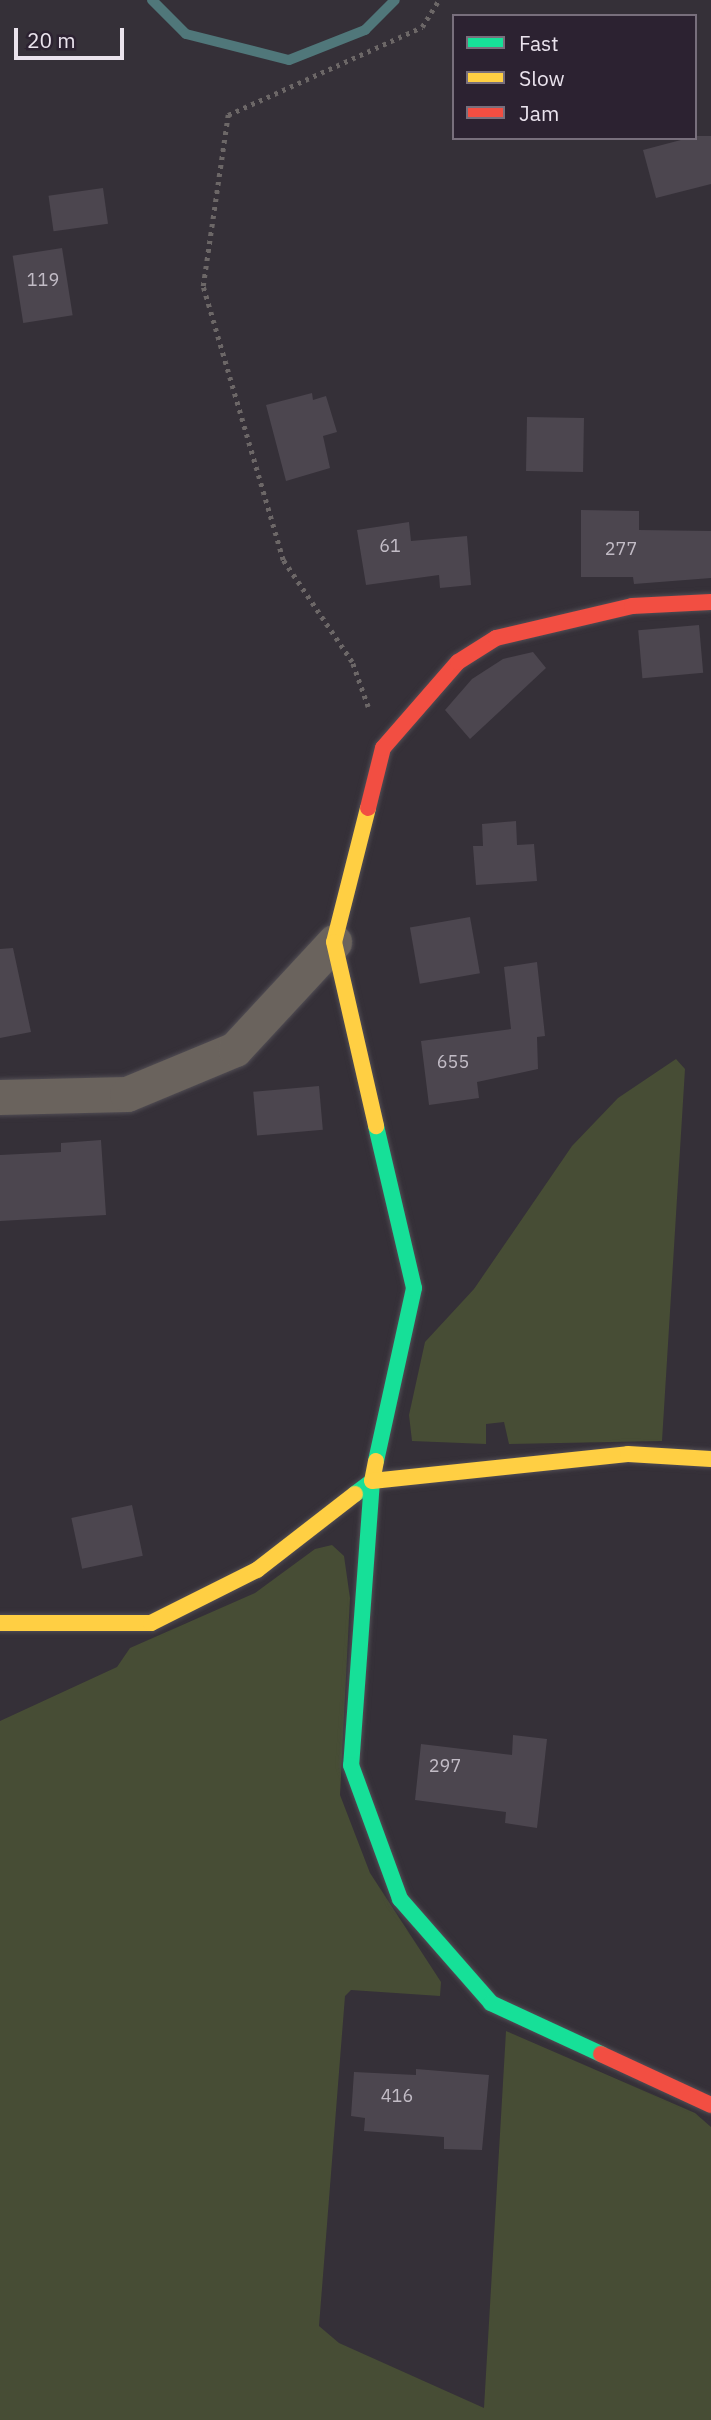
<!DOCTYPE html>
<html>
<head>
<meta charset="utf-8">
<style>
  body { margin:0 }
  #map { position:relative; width:711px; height:2420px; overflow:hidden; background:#353038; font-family:"IBM Plex Sans",sans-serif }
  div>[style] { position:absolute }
  .green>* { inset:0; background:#474d35 }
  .stream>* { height:10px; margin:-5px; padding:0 5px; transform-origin:5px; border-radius:5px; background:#50777a }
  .building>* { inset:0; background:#4c464f; transform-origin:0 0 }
  .path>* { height:4.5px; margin-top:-2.25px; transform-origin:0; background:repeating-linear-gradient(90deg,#6c6767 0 3.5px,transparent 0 8.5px) }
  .roads { filter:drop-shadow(0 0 2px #514d54) drop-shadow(0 0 2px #514d54) }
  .street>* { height:35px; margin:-17.5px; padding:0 17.5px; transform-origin:17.5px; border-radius:17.5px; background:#6a635d }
  .fast>* { height:16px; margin:-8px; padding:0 8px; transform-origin:8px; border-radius:8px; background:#16e098 }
  .slow>* { height:16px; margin:-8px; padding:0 8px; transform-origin:8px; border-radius:8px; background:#ffcf43 }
  .jam>* { height:16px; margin:-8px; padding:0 8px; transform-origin:8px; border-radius:8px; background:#f24e42 }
  span { translate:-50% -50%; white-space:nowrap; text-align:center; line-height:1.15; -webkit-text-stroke:6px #2c2231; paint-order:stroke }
  .number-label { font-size:18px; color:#c2bcc6 }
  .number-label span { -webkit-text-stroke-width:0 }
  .legend { position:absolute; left:452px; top:14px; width:245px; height:126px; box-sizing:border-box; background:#2c2231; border:2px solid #786f7c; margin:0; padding:9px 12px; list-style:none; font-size:21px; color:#eae3ed }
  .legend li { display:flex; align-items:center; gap:14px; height:35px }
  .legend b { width:35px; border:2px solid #786f7c }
  .scale { position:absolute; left:14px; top:28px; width:110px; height:32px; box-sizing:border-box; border:4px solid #eae3ed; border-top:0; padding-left:9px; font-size:21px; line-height:24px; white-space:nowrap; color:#eae3ed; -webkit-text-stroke:5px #2c2231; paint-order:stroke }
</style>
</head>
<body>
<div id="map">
  <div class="green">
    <i style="clip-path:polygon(676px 1059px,685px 1069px,662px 1441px,509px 1444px,504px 1422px,486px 1424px,486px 1444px,412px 1441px,409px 1415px,425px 1342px,474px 1289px,572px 1146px,618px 1098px)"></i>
    <i style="clip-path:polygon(332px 1545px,344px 1556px,350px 1598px,340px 1795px,370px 1873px,441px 1982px,440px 1996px,351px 1990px,345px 1996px,319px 2326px,339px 2343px,484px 2408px,506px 2031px,695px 2113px,711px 2127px,711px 2420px,0 2420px,0 1721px,117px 1667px,130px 1648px,255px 1593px,315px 1549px)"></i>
  </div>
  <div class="stream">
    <i style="left:152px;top:0;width:48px;rotate:45deg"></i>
    <i style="left:186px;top:34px;width:106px;rotate:14.2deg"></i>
    <i style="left:289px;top:60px;width:82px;rotate:-21.5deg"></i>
    <i style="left:365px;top:30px;width:42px;rotate:-45deg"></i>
  </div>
  <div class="building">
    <i style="clip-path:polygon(696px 136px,711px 136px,711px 184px,656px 198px,643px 150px)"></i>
    <i style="left:103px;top:188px;width:36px;height:55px;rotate:82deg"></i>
    <i style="left:62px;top:248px;width:68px;height:50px;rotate:81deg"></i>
    <i style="clip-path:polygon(312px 393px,313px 400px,326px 396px,337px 432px,323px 436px,330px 468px,286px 481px,266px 405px)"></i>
    <i style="left:527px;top:417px;width:57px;height:54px;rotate:1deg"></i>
    <i style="clip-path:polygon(581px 510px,639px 511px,639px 530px,711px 531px,711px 578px,634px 584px,633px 577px,581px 577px)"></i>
    <i style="clip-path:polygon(409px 522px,411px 541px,467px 536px,471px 585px,440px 588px,439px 575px,366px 585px,357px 530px)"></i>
    <i style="left:699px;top:625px;width:48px;height:61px;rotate:85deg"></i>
    <i style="clip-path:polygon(533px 652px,546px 668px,470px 739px,445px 710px,472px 679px,503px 659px)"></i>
    <i style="clip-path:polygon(516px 821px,517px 845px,534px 844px,537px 881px,476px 885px,473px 846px,483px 846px,482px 824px)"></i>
    <i style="left:470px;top:917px;width:57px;height:61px;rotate:80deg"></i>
    <i style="clip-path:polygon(13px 948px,31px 1032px,0 1038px,0 949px)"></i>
    <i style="clip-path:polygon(537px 962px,545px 1036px,537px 1037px,538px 1069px,477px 1082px,479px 1098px,429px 1105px,421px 1041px,511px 1029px,504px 967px)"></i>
    <i style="left:319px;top:1086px;width:44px;height:66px;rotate:85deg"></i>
    <i style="clip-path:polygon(101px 1140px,106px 1215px,0 1221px,0 1155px,61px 1152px,61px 1143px)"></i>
    <i style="left:132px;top:1505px;width:52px;height:62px;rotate:78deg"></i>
    <i style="clip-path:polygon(513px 1735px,547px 1739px,537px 1828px,505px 1823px,506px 1812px,415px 1800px,421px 1744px,512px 1755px)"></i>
    <i style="clip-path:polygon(416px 2069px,489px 2075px,482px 2150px,444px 2149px,444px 2137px,364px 2131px,365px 2118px,351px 2116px,354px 2072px,416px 2075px)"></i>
  </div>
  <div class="path">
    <i style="left:368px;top:707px;width:48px;rotate:-109.6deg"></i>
    <i style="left:352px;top:662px;width:123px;rotate:-124.1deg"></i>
    <i style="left:283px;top:560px;width:285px;rotate:-106.3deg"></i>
    <i style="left:203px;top:286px;width:173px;rotate:-81.7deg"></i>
    <i style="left:228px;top:115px;width:213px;rotate:-24.4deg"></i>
    <i style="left:422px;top:27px;width:32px;rotate:-58deg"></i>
  </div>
  <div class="roads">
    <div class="street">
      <i style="left:0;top:1097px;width:127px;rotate:-1.4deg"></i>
      <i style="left:127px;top:1094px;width:117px;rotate:-22.6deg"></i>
      <i style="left:235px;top:1049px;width:146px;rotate:-47.2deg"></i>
    </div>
    <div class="fast">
      <i style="left:376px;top:1461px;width:177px;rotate:-77.6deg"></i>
      <i style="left:414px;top:1288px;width:166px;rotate:-103.2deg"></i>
      <i style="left:355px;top:1494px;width:21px;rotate:-37deg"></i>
      <i style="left:372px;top:1481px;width:285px;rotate:94.2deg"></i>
      <i style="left:351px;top:1765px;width:143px;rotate:69.9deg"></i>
      <i style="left:400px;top:1899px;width:138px;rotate:48.8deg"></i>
      <i style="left:491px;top:2003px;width:121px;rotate:24.9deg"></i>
    </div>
    <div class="slow">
      <i style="left:368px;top:808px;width:138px;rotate:104.2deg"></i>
      <i style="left:334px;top:942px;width:189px;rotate:77.1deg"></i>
      <i style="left:376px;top:1461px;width:20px;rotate:101deg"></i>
      <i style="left:372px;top:1481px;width:257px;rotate:-6deg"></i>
      <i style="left:628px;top:1454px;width:83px;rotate:3.4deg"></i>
      <i style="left:0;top:1623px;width:151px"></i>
      <i style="left:151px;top:1623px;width:119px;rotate:-26.6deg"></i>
      <i style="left:257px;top:1570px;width:124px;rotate:-37.8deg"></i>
    </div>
    <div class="jam">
      <i style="left:368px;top:808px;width:62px;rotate:-76deg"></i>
      <i style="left:383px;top:748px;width:114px;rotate:-48.9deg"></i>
      <i style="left:458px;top:662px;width:45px;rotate:-32.3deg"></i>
      <i style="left:496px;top:638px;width:140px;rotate:-13.2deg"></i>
      <i style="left:632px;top:606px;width:79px;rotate:-2.9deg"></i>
      <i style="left:601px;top:2054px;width:121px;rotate:24.9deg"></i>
    </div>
  </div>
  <div class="number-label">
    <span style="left:43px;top:280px">119</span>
    <span style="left:390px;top:546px">61</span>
    <span style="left:621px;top:549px">277</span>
    <span style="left:453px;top:1062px">655</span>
    <span style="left:445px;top:1766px">297</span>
    <span style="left:397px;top:2096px">416</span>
  </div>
  <ul class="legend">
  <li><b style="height:9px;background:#16e098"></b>Fast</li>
  <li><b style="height:9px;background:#ffcf43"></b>Slow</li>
  <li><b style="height:9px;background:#f24e42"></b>Jam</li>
  </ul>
  <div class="scale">20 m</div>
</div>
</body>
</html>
